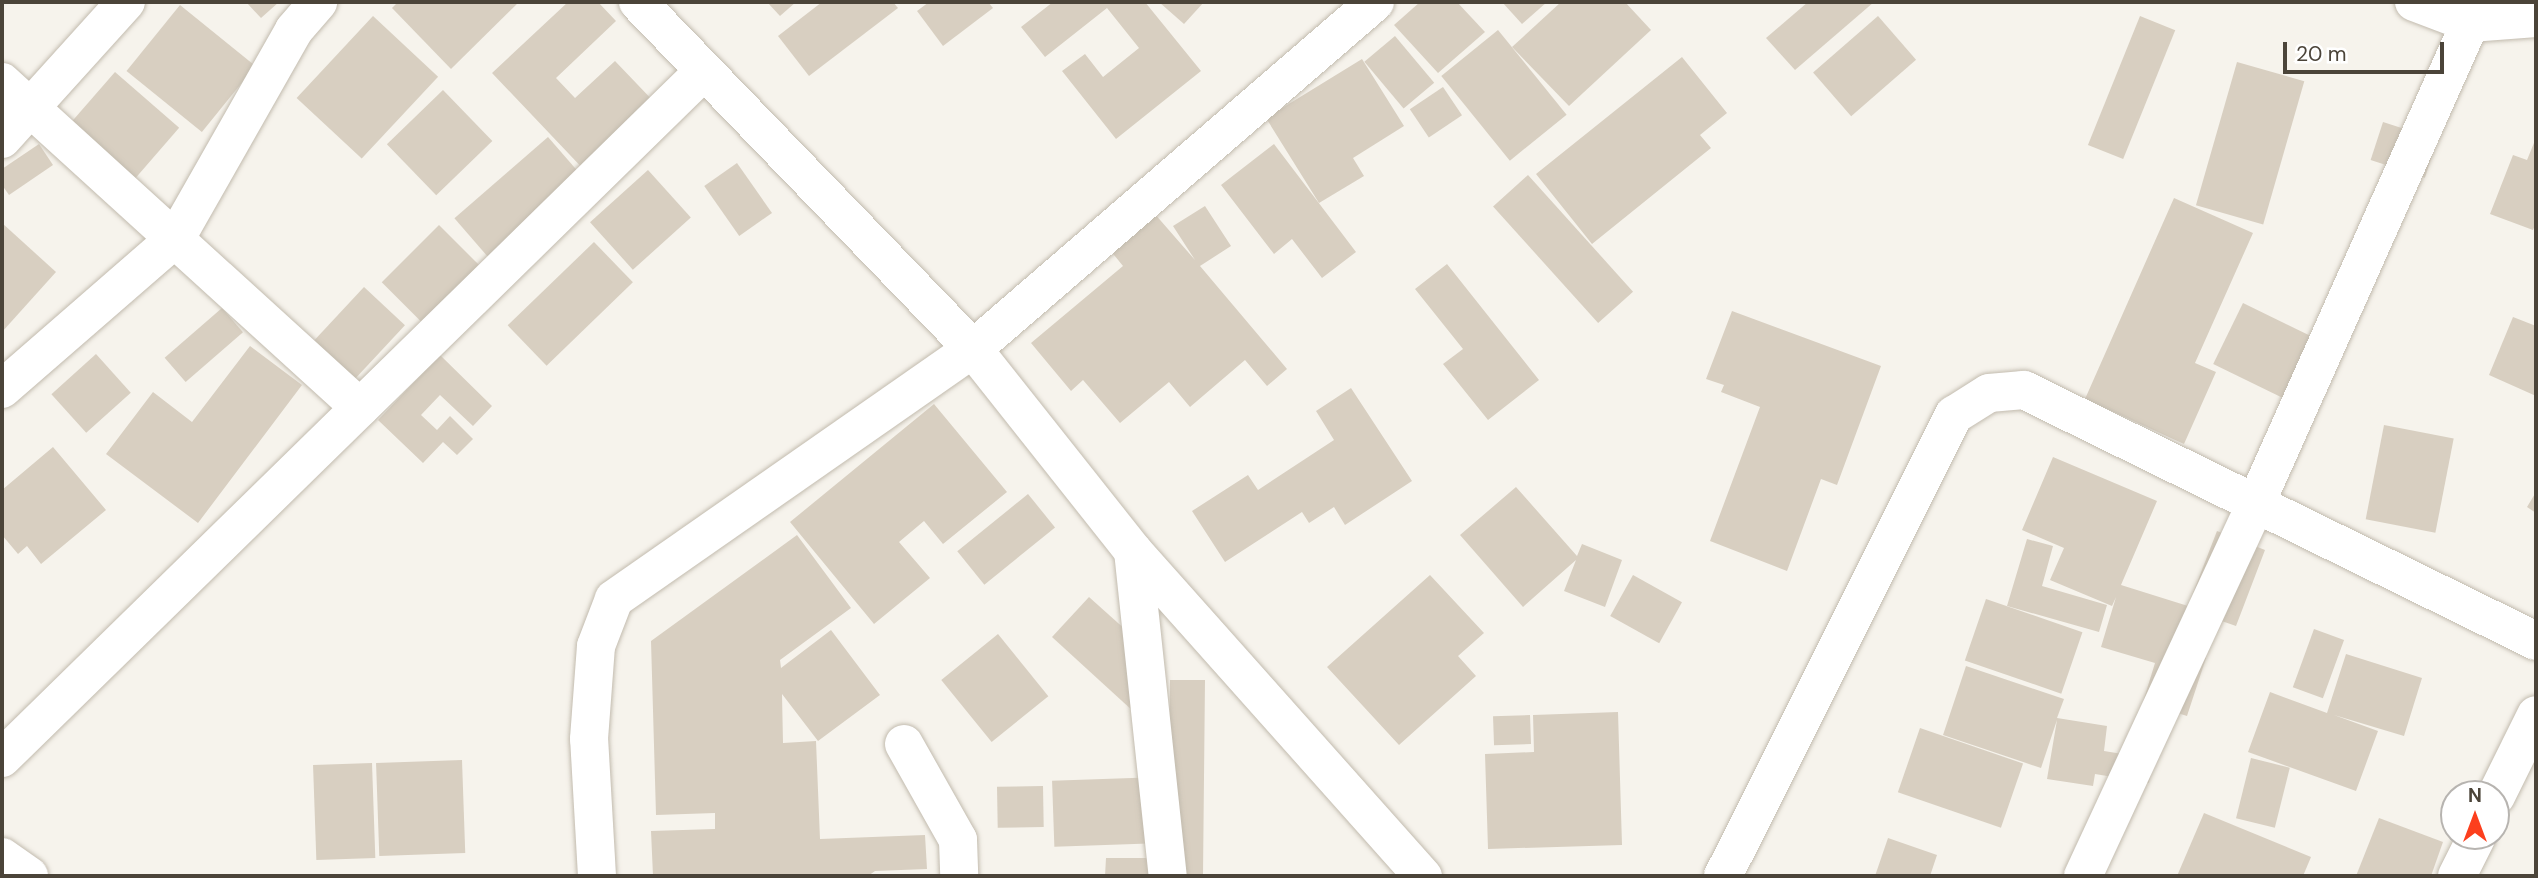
<!DOCTYPE html>
<html>
<head>
<meta charset="utf-8">
<style>
  body { margin:0 }
  #map { position:relative; width:2538px; height:878px; overflow:hidden; background:#f6f3ec; font-family:"DM Sans",sans-serif }
  div>[style] { position:absolute }
  .building>* { inset:0; background:#d8cfc1; transform-origin:0 0 }
  .roads { filter:drop-shadow(0 0 2px #c2bbae) drop-shadow(0 0 2px #c2bbae) }
  .street>* { height:38px; margin:-19px; padding:0 19px; transform-origin:19px; border-radius:19px; background:#fff }
  span { translate:-50% -50%; white-space:nowrap; text-align:center; line-height:1.15; -webkit-text-stroke:6px #fff; paint-order:stroke }
  .frame { position:absolute; inset:0; border:4px solid #4b4439; pointer-events:none }
  .north { position:absolute; left:2440px; top:780px; width:70px; height:70px; box-sizing:border-box; background:#fff; border:2px solid #b7b4b0; border-radius:50%; rotate:0deg; font-size:19px; font-weight:700; line-height:28px; text-align:center; color:#4b4439 }
  .north::after { content:''; display:block; margin:auto; width:24px; height:32px; background:#fc3f1d; clip-path:polygon(50% 0,100% 100%,50% 72%,0 100%) }
  .scale { position:absolute; left:2283px; top:42px; width:161px; height:32px; box-sizing:border-box; border:4px solid #4b4439; border-top:0; padding-left:9px; font-size:21px; line-height:24px; white-space:nowrap; color:#4b4439; -webkit-text-stroke:5px #fff; paint-order:stroke }
</style>
</head>
<body>
<div id="map">
  <div class="building">
    <i style="clip-path:polygon(246px 2px,279px 2px,261px 18px)"></i>
    <i style="clip-path:polygon(398px 2px,519px 2px,451px 69px,392px 8px)"></i>
    <i style="clip-path:polygon(568px 2px,598px 2px,616px 21px,556px 78px,575px 98px,615px 61px,659px 107px,588px 174px,492px 73px)"></i>
    <i style="clip-path:polygon(767px 2px,796px 2px,780px 16px)"></i>
    <i style="clip-path:polygon(822px 2px,893px 2px,898px 8px,809px 76px,778px 36px)"></i>
    <i style="clip-path:polygon(929px 2px,988px 2px,993px 8px,943px 46px,917px 11px)"></i>
    <i style="clip-path:polygon(1053px 2px,1145px 2px,1201px 71px,1116px 139px,1062px 71px,1085px 54px,1103px 77px,1139px 48px,1107px 8px,1045px 57px,1021px 27px)"></i>
    <i style="clip-path:polygon(1159px 2px,1204px 2px,1184px 24px)"></i>
    <i style="clip-path:polygon(1420px 2px,1457px 2px,1485px 32px,1438px 73px,1394px 25px)"></i>
    <i style="clip-path:polygon(1502px 2px,1547px 2px,1522px 24px)"></i>
    <i style="clip-path:polygon(1561px 2px,1625px 2px,1651px 30px,1569px 106px,1512px 47px)"></i>
    <i style="clip-path:polygon(1808px 2px,1874px 2px,1795px 70px,1766px 38px)"></i>
    <i style="left:180px;top:5px;width:97px;height:85px;rotate:39deg"></i>
    <i style="left:373px;top:16px;width:89px;height:112px;rotate:43deg"></i>
    <i style="left:1878px;top:16px;width:58px;height:86px;rotate:49deg"></i>
    <i style="left:2140px;top:16px;width:38px;height:139px;rotate:22deg"></i>
    <i style="left:1498px;top:30px;width:109px;height:73px;rotate:51deg"></i>
    <i style="left:1395px;top:36px;width:61px;height:40px;rotate:50deg"></i>
    <i style="clip-path:polygon(1682px 57px,1727px 113px,1700px 135px,1711px 148px,1592px 244px,1536px 174px)"></i>
    <i style="clip-path:polygon(1362px 59px,1404px 126px,1353px 158px,1364px 176px,1319px 203px,1266px 118px)"></i>
    <i style="left:2237px;top:62px;width:70px;height:149px;rotate:16deg"></i>
    <i style="left:115px;top:72px;width:85px;height:78px;rotate:41deg"></i>
    <i style="left:1443px;top:87px;width:34px;height:40px;rotate:56deg"></i>
    <i style="left:443px;top:90px;width:71px;height:78px;rotate:46deg"></i>
    <i style="left:2383px;top:122px;width:57px;height:40px;rotate:18deg"></i>
    <i style="left:548px;top:137px;width:55px;height:124px;rotate:49deg"></i>
    <i style="clip-path:polygon(2536px 138px,2536px 223px,2533px 230px,2490px 214px,2513px 155px,2527px 160px)"></i>
    <i style="clip-path:polygon(39px 144px,53px 165px,9px 195px,2px 185px,2px 169px)"></i>
    <i style="clip-path:polygon(1274px 144px,1356px 252px,1322px 278px,1292px 239px,1274px 254px,1221px 185px)"></i>
    <i style="left:737px;top:163px;width:61px;height:40px;rotate:55deg"></i>
    <i style="left:648px;top:170px;width:64px;height:78px;rotate:48deg"></i>
    <i style="left:1528px;top:175px;width:157px;height:47px;rotate:48deg"></i>
    <i style="clip-path:polygon(2174px 198px,2253px 233px,2195px 363px,2216px 372px,2184px 444px,2085px 399px)"></i>
    <i style="clip-path:polygon(1205px 206px,1231px 246px,1200px 266px,1287px 369px,1267px 386px,1245px 360px,1190px 407px,1169px 382px,1120px 423px,1083px 380px,1071px 391px,1031px 343px,1123px 266px,1110px 250px,1154px 213px,1195px 260px,1173px 226px)"></i>
    <i style="clip-path:polygon(2px 223px,56px 272px,2px 332px)"></i>
    <i style="left:439px;top:225px;width:57px;height:81px;rotate:45deg"></i>
    <i style="left:594px;top:242px;width:56px;height:120px;rotate:46deg"></i>
    <i style="clip-path:polygon(1447px 264px,1539px 380px,1488px 420px,1443px 364px,1463px 349px,1415px 289px)"></i>
    <i style="left:364px;top:287px;width:56px;height:83px;rotate:43deg"></i>
    <i style="left:2243px;top:303px;width:109px;height:68px;rotate:26deg"></i>
    <i style="left:222px;top:308px;width:32px;height:76px;rotate:49deg"></i>
    <i style="clip-path:polygon(1732px 311px,1881px 366px,1837px 485px,1821px 479px,1787px 571px,1710px 541px,1760px 407px,1721px 392px,1724px 385px,1706px 379px)"></i>
    <i style="clip-path:polygon(2513px 317px,2536px 326px,2536px 396px,2489px 375px)"></i>
    <i style="clip-path:polygon(250px 346px,302px 385px,198px 523px,106px 454px,153px 392px,192px 422px)"></i>
    <i style="left:96px;top:354px;width:52px;height:60px;rotate:48deg"></i>
    <i style="clip-path:polygon(440px 355px,492px 406px,473px 426px,440px 395px,421px 415px,437px 430px,450px 416px,473px 439px,457px 455px,443px 442px,423px 463px,378px 420px)"></i>
    <i style="clip-path:polygon(1351px 388px,1412px 481px,1345px 525px,1334px 507px,1309px 523px,1302px 512px,1225px 562px,1192px 511px,1248px 475px,1258px 490px,1334px 440px,1316px 411px)"></i>
    <i style="clip-path:polygon(934px 404px,1007px 492px,943px 544px,924px 521px,899px 542px,930px 578px,874px 624px,790px 522px)"></i>
    <i style="left:2384px;top:425px;width:71px;height:96px;rotate:11deg"></i>
    <i style="clip-path:polygon(53px 447px,106px 510px,41px 564px,27px 546px,18px 554px,2px 535px,2px 490px)"></i>
    <i style="clip-path:polygon(2053px 457px,2157px 501px,2121px 585px,2188px 606px,2217px 531px,2265px 550px,2236px 626px,2193px 611px,2180px 650px,2206px 658px,2187px 716px,2143px 702px,2155px 663px,2101px 647px,2116px 597px,2112px 606px,2050px 580px,2064px 548px,2022px 530px)"></i>
    <i style="clip-path:polygon(1516px 487px,1577px 556px,1582px 544px,1622px 560px,1605px 607px,1564px 591px,1576px 560px,1523px 607px,1460px 535px)"></i>
    <i style="clip-path:polygon(2536px 492px,2536px 513px,2527px 507px)"></i>
    <i style="left:1028px;top:494px;width:43px;height:91px;rotate:51deg"></i>
    <i style="clip-path:polygon(797px 535px,851px 608px,780px 660px,781px 668px,831px 630px,880px 695px,818px 741px,782px 694px,783px 743px,816px 741px,820px 839px,925px 835px,927px 869px,875px 871px,868px 876px,653px 876px,651px 831px,715px 829px,715px 813px,656px 815px,651px 641px)"></i>
    <i style="clip-path:polygon(2027px 539px,2053px 546px,2042px 586px,2107px 605px,2099px 632px,2007px 606px)"></i>
    <i style="clip-path:polygon(1430px 575px,1484px 633px,1458px 656px,1476px 676px,1399px 745px,1327px 667px)"></i>
    <i style="left:1633px;top:575px;width:56px;height:47px;rotate:29deg"></i>
    <i style="clip-path:polygon(1089px 597px,1137px 640px,1134px 712px,1052px 637px)"></i>
    <i style="left:1986px;top:599px;width:102px;height:65px;rotate:19deg"></i>
    <i style="left:2314px;top:629px;width:32px;height:62px;rotate:20deg"></i>
    <i style="left:998px;top:634px;width:80px;height:73px;rotate:51deg"></i>
    <i style="clip-path:polygon(2346px 654px,2422px 678px,2404px 736px,2334px 715px,2378px 731px,2356px 791px,2248px 752px,2270px 692px,2327px 713px)"></i>
    <i style="clip-path:polygon(1966px 666px,2064px 699px,2057px 718px,2107px 726px,2104px 751px,2153px 759px,2149px 783px,2095px 774px,2093px 786px,2047px 779px,2057px 720px,2041px 768px,1943px 735px)"></i>
    <i style="clip-path:polygon(1170px 680px,1205px 680px,1203px 876px,1105px 876px,1106px 858px,1168px 858px)"></i>
    <i style="clip-path:polygon(1618px 712px,1622px 845px,1488px 849px,1485px 754px,1534px 752px,1533px 715px)"></i>
    <i style="left:1530px;top:715px;width:29px;height:37px;rotate:88deg"></i>
    <i style="left:1920px;top:728px;width:109px;height:68px;rotate:19deg"></i>
    <i style="left:2251px;top:758px;width:40px;height:62px;rotate:14deg"></i>
    <i style="left:462px;top:760px;width:93px;height:86px;rotate:88deg"></i>
    <i style="left:372px;top:763px;width:95px;height:59px;rotate:88deg"></i>
    <i style="left:1161px;top:777px;width:66px;height:109px;rotate:88deg"></i>
    <i style="left:1043px;top:786px;width:41px;height:46px;rotate:89deg"></i>
    <i style="clip-path:polygon(2204px 813px,2311px 857px,2303px 876px,2177px 876px)"></i>
    <i style="clip-path:polygon(2379px 818px,2443px 842px,2431px 876px,2356px 876px)"></i>
    <i style="clip-path:polygon(1888px 838px,1937px 855px,1930px 876px,1875px 876px)"></i>
  </div>
  <div class="roads">
    <div class="street">
      <i style="left:638px;top:2px;width:482px;rotate:46deg"></i>
      <i style="left:973px;top:349px;width:258px;rotate:51.6deg"></i>
      <i style="left:1133px;top:551px;width:436px;rotate:48.3deg"></i>
      <i style="left:2414px;top:2px;width:60px;rotate:20.6deg"></i>
      <i style="left:2470px;top:23px;width:66px;rotate:-4.3deg"></i>
      <i style="left:2px;top:82px;width:484px;rotate:42.3deg"></i>
      <i style="left:2px;top:139px;width:185px;rotate:-47.9deg"></i>
      <i style="left:2px;top:389px;width:230px;rotate:-41deg"></i>
      <i style="left:176px;top:238px;width:239px;rotate:-60.4deg"></i>
      <i style="left:294px;top:30px;width:37px;rotate:-49deg"></i>
      <i style="left:1133px;top:551px;width:327px;rotate:83.9deg"></i>
      <i style="left:904px;top:744px;width:110px;rotate:60.6deg"></i>
      <i style="left:958px;top:840px;width:36px;rotate:88deg"></i>
      <i style="left:2px;top:758px;width:982px;rotate:-44.38deg"></i>
      <i style="left:2496px;top:796px;width:90px;rotate:-63.7deg"></i>
      <i style="left:2px;top:857px;width:33px;rotate:35deg"></i>
      <i style="left:597px;top:876px;width:137px;rotate:-93.3deg"></i>
      <i style="left:589px;top:739px;width:93px;rotate:-85.7deg"></i>
      <i style="left:596px;top:646px;width:50px;rotate:-69deg"></i>
      <i style="left:614px;top:599px;width:437px;rotate:-34.9deg"></i>
      <i style="left:973px;top:349px;width:531px;rotate:-40.8deg"></i>
      <i style="left:1723px;top:876px;width:516px;rotate:-63.39deg"></i>
      <i style="left:1954px;top:415px;width:41px;rotate:-32.2deg"></i>
      <i style="left:1989px;top:393px;width:35px;rotate:-5deg"></i>
      <i style="left:2024px;top:390px;width:570px;rotate:26.12deg"></i>
      <i style="left:2083px;top:876px;width:411px;rotate:-65.1deg"></i>
      <i style="left:2256px;top:503px;width:526px;rotate:-65.97deg"></i>
      <i style="left:2457px;top:876px;width:45px;rotate:-63.4deg"></i>
    </div>
  </div>
  <div class="frame"></div>
  <div class="north">N</div>
  <div class="scale">20 m</div>
</div>
</body>
</html>
